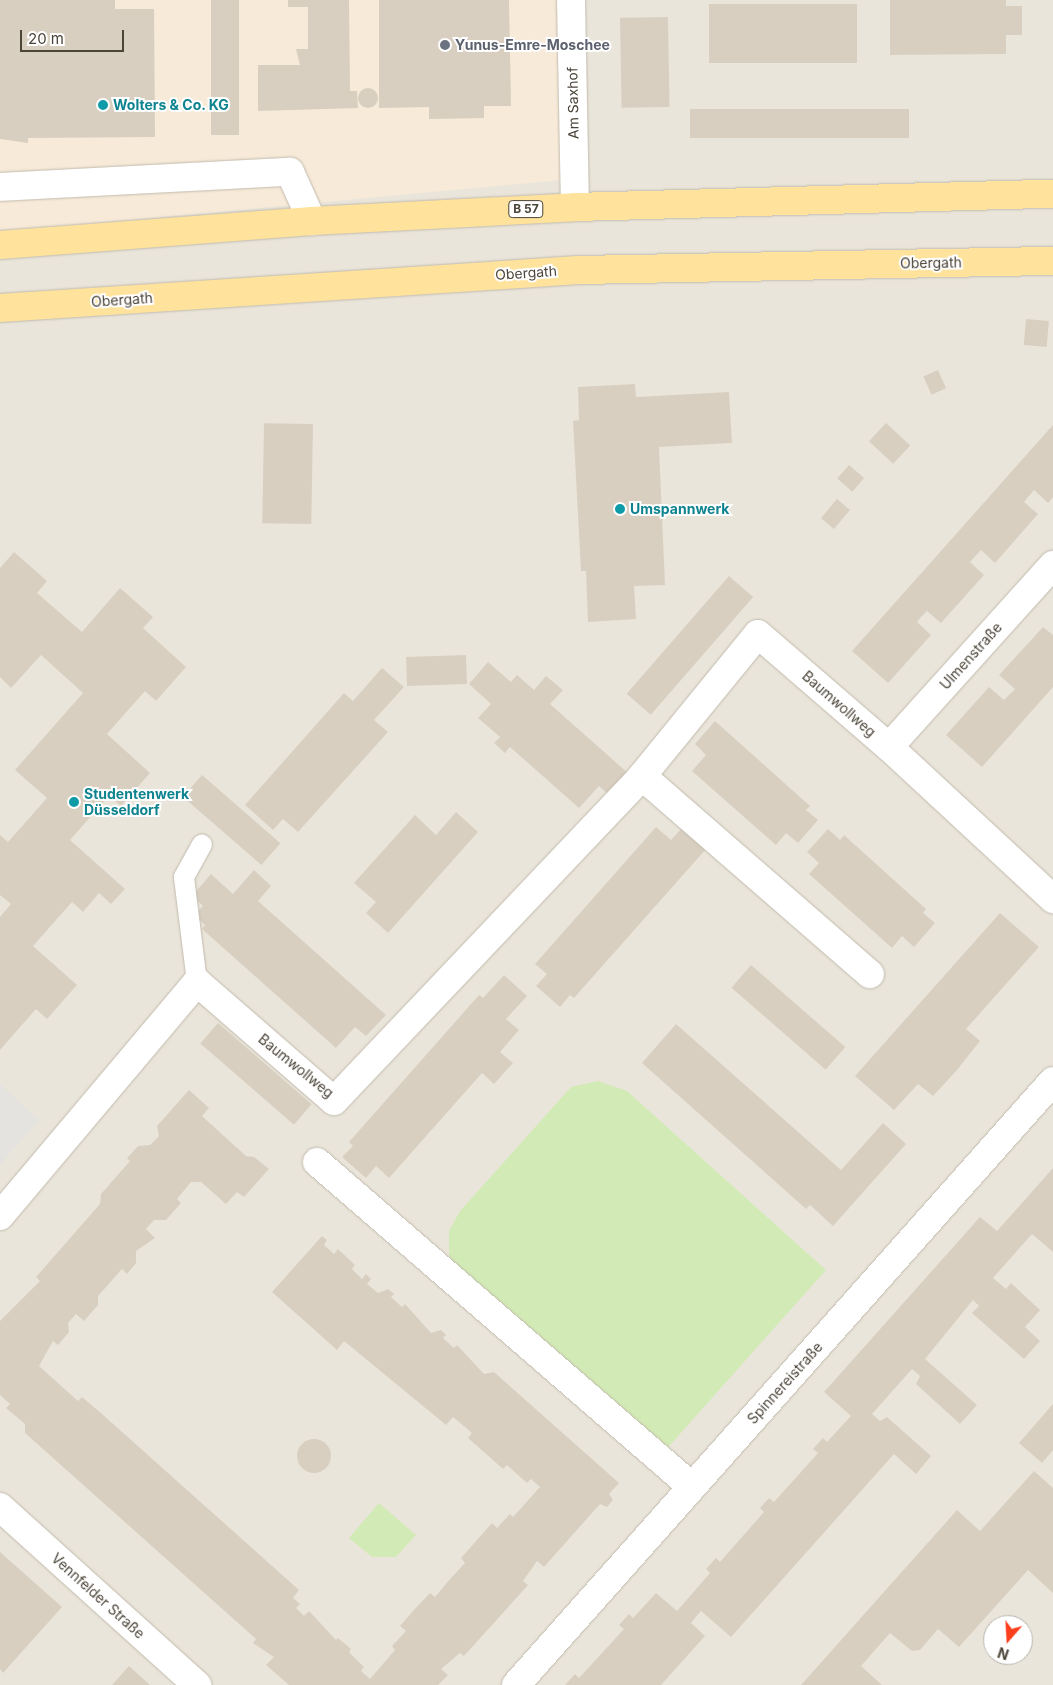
<!DOCTYPE html>
<html>
<head>
<meta charset="utf-8">
<style>
  body { margin:0 }
  #map { position:relative; width:1053px; height:1685px; overflow:hidden; background:#f6f3ec; font-family:Inter,sans-serif }
  div>[style] { position:absolute }
  .residential>* { inset:0; background:#eae5da }
  .commercial>* { inset:0; background:#f7ead8 }
  .green>* { inset:0; background:#d2eab5 }
  .parking>* { inset:0; background:#e5e3e0 }
  .building>* { inset:0; background:#d8cfc1; transform-origin:0 0 }
  .round { border-radius:50% }
  .roads { filter:drop-shadow(0 0 1px #c2bbae) drop-shadow(0 0 1px #c2bbae) }
  .lane>* { height:20px; margin:-10px; padding:0 10px; transform-origin:10px; border-radius:10px; background:#fff }
  .street>* { height:28px; margin:-14px; padding:0 14px; transform-origin:14px; border-radius:14px; background:#fff }
  .primary>* { height:28px; margin:-14px; padding:0 14px; transform-origin:14px; border-radius:14px; background:#ffe39c }
  .dots>* { width:14px; height:14px; translate:-50% -50%; box-sizing:border-box; border:2px solid #fff; border-radius:50% }
  span { translate:-50% -50%; white-space:nowrap; text-align:center; line-height:1.15; -webkit-text-stroke:4px #fff; paint-order:stroke }
  .shield-label span { padding:1px 4px; background:#fff; border:1px solid; border-radius:4px; -webkit-text-stroke-width:0 }
  .shield-label { font-size:12px; color:#4b4439; font-weight:700 }
  .worship-label { font-size:14px; color:#5b616d; font-weight:700 }
  .left { translate:0 -50%; text-align:left }
  .street-label { font-size:14px; color:#4b4439 }
  .culture-label { font-size:14px; color:#0d838f; font-weight:700 }
  .north { position:absolute; left:983px; top:1615px; width:50px; height:50px; box-sizing:border-box; background:#fff; border:1px solid #b7b4b0; border-radius:50%; rotate:199deg; font-size:14px; font-weight:700; line-height:20px; text-align:center; color:#4b4439 }
  .north::after { content:''; display:block; margin:auto; width:18px; height:22px; background:#fc3f1d; clip-path:polygon(50% 0,100% 100%,50% 72%,0 100%) }
  .scale { position:absolute; left:20px; top:30px; width:104px; height:22px; box-sizing:border-box; border:2px solid #4b4439; border-top:0; padding-left:6px; font-size:15px; line-height:18px; white-space:nowrap; color:#4b4439; -webkit-text-stroke:4px #fff; paint-order:stroke }
</style>
</head>
<body>
<div id="map">
  <div class="residential">
    <i style="clip-path:polygon(evenodd,583px 0,1053px 0,1053px 1685px,0 1685px,0 232px,583px 0,993px 1625px,1023px 1625px,1023px 1655px,993px 1655px,993px 1625px)"></i>
  </div>
  <div class="commercial">
    <i style="clip-path:polygon(0 0,583px 0,584px 178px,0 232px)"></i>
  </div>
  <div class="green">
    <i style="clip-path:polygon(598px 1081px,627px 1091px,826px 1270px,663px 1453px,461px 1273px,449px 1255px,449px 1231px,460px 1211px,571px 1087px)"></i>
    <i style="clip-path:polygon(379px 1503px,416px 1535px,396px 1557px,372px 1557px,349px 1538px)"></i>
  </div>
  <div class="parking">
    <i style="clip-path:polygon(0 1084px,39px 1120px,0 1165px)"></i>
  </div>
  <div class="building">
    <i style="clip-path:polygon(0 0,115px 0,115px 9px,154px 9px,155px 137px,28px 138px,28px 143px,0 139px)"></i>
    <i style="left:211px;top:0;width:28px;height:135px"></i>
    <i style="clip-path:polygon(288px 0,349px 0,350px 91px,357px 91px,358px 108px,258px 111px,258px 65px,300px 65px,296px 49px,308px 49px,308px 7px,288px 7px)"></i>
    <i style="clip-path:polygon(379px 0,509px 0,511px 106px,484px 106px,484px 118px,429px 119px,429px 107px,379px 108px)"></i>
    <i style="clip-path:polygon(890px 0,1006px 0,1006px 6px,1022px 6px,1022px 35px,1006px 35px,1006px 54px,890px 55px)"></i>
    <i style="left:857px;top:4px;width:59px;height:148px;rotate:90deg"></i>
    <i style="left:668px;top:17px;width:90px;height:48px;rotate:89deg"></i>
    <i class="round" style="left:358px;top:88px;width:20px;height:20px"></i>
    <i style="left:909px;top:109px;width:29px;height:219px;rotate:90deg"></i>
    <i style="left:1026px;top:319px;width:23px;height:26px;rotate:5deg"></i>
    <i style="left:938px;top:370px;width:20px;height:16px;rotate:66deg"></i>
    <i style="clip-path:polygon(635px 384px,636px 397px,729px 392px,732px 443px,659px 447px,665px 585px,634px 586px,636px 619px,588px 622px,586px 571px,581px 571px,573px 421px,579px 420px,578px 387px)"></i>
    <i style="left:886px;top:423px;width:33px;height:25px;rotate:43deg"></i>
    <i style="left:313px;top:424px;width:100px;height:49px;rotate:91deg"></i>
    <i style="clip-path:polygon(1053px 425px,1053px 497px,1048px 503px,1034px 490px,1024px 502px,1038px 514px,995px 563px,981px 550px,970px 562px,984px 575px,941px 623px,927px 611px,921px 617px,917px 622px,931px 635px,888px 683px,852px 651px)"></i>
    <i style="left:849px;top:465px;width:20px;height:18px;rotate:41deg"></i>
    <i style="left:837px;top:499px;width:17px;height:25px;rotate:40deg"></i>
    <i style="clip-path:polygon(14px 552px,47px 581px,37px 593px,82px 632px,120px 588px,153px 617px,143px 628px,186px 667px,156px 701px,145px 691px,107px 734px,150px 773px,121px 806px,109px 796px,70px 840px,125px 889px,111px 904px,99px 893px,83px 912px,72px 902px,33px 946px,77px 985px,47px 1019px,36px 1009px,0 1050px,0 917px,11px 904px,0 895px,0 835px,8px 842px,47px 798px,15px 770px,83px 693px,41px 655px,11px 688px,0 677px,0 568px)"></i>
    <i style="left:729px;top:576px;width:32px;height:156px;rotate:41deg"></i>
    <i style="clip-path:polygon(1043px 627px,1053px 635px,1053px 687px,982px 767px,946px 735px,989px 687px,1004px 700px,1015px 689px,999px 675px)"></i>
    <i style="left:466px;top:655px;width:29px;height:60px;rotate:88deg"></i>
    <i style="clip-path:polygon(488px 662px,511px 682px,517px 675px,534px 690px,546px 676px,563px 690px,550px 704px,629px 774px,609px 795px,599px 786px,579px 808px,510px 747px,505px 753px,494px 743px,500px 737px,478px 718px,491px 704px,469px 684px)"></i>
    <i style="clip-path:polygon(382px 668px,404px 687px,374px 720px,388px 732px,298px 832px,283px 819px,273px 830px,245px 805px,344px 693px,353px 701px)"></i>
    <i style="clip-path:polygon(715px 721px,810px 806px,806px 810px,818px 820px,798px 843px,786px 833px,776px 845px,692px 771px,706px 755px,695px 744px)"></i>
    <i style="left:202px;top:775px;width:104px;height:29px;rotate:41deg"></i>
    <i style="clip-path:polygon(456px 812px,478px 832px,388px 933px,366px 913px,376px 902px,354px 883px,415px 815px,436px 835px)"></i>
    <i style="clip-path:polygon(656px 827px,671px 840px,682px 828px,706px 849px,574px 998px,570px 995px,560px 1007px,536px 986px,547px 974px,535px 964px)"></i>
    <i style="clip-path:polygon(828px 829px,840px 840px,844px 835px,926px 909px,923px 913px,935px 923px,914px 947px,902px 936px,892px 948px,809px 874px,819px 863px,807px 852px)"></i>
    <i style="clip-path:polygon(254px 870px,271px 886px,258px 901px,386px 1015px,366px 1036px,355px 1027px,336px 1048px,202px 929px,205px 925px,194px 915px,203px 906px,192px 896px,211px 874px,233px 894px)"></i>
    <i style="clip-path:polygon(1000px 913px,1039px 947px,966px 1029px,980px 1041px,957px 1070px,933px 1096px,918px 1084px,894px 1110px,855px 1076px)"></i>
    <i style="left:751px;top:965px;width:125px;height:30px;rotate:41deg"></i>
    <i style="clip-path:polygon(504px 975px,527px 996px,506px 1019px,519px 1030px,500px 1052px,513px 1063px,494px 1084px,482px 1073px,389px 1178px,376px 1166px,366px 1178px,342px 1157px,353px 1146px,349px 1142px,479px 995px,483px 998px)"></i>
    <i style="left:218px;top:1023px;width:124px;height:27px;rotate:41deg"></i>
    <i style="clip-path:polygon(676px 1024px,841px 1170px,883px 1123px,906px 1144px,833px 1226px,810px 1205px,806px 1209px,642px 1063px)"></i>
    <i style="clip-path:polygon(189px 1090px,209px 1108px,202px 1116px,246px 1156px,254px 1157px,269px 1169px,244px 1197px,237px 1192px,226px 1204px,201px 1182px,191px 1182px,177px 1199px,181px 1203px,166px 1220px,154px 1220px,146px 1229px,155px 1238px,136px 1251px,136px 1263px,127px 1274px,122px 1269px,98px 1296px,98px 1305px,84px 1321px,76px 1314px,68px 1323px,69px 1332px,58px 1345px,53px 1341px,39px 1366px,78px 1401px,82px 1397px,102px 1414px,299px 1590px,293px 1598px,300px 1604px,296px 1608px,304px 1616px,309px 1611px,336px 1640px,338px 1638px,351px 1649px,349px 1652px,364px 1667px,361px 1671px,370px 1679px,395px 1650px,392px 1646px,406px 1631px,400px 1626px,413px 1611px,430px 1593px,435px 1597px,450px 1579px,465px 1563px,461px 1558px,492px 1523px,497px 1528px,510px 1514px,513px 1517px,540px 1487px,531px 1479px,527px 1483px,507px 1465px,503px 1469px,468px 1438px,472px 1433px,453px 1417px,446px 1425px,344px 1341px,337px 1350px,272px 1292px,322px 1236px,327px 1240px,324px 1245px,334px 1254px,338px 1249px,355px 1265px,352px 1269px,362px 1279px,366px 1274px,371px 1279px,367px 1284px,378px 1293px,388px 1289px,394px 1294px,391px 1297px,402px 1307px,405px 1304px,431px 1333px,441px 1330px,446px 1335px,443px 1338px,454px 1348px,457px 1345px,484px 1374px,494px 1372px,619px 1483px,609px 1494px,613px 1500px,607px 1507px,600px 1504px,544px 1567px,537px 1561px,523px 1581px,528px 1585px,502px 1614px,464px 1656px,460px 1653px,441px 1669px,448px 1675px,438px 1685px,289px 1685px,266px 1665px,274px 1657px,253px 1643px,256px 1639px,25px 1433px,25px 1424px,6px 1408px,10px 1404px,0 1395px,0 1321px,40px 1281px,36px 1277px,100px 1204px,101px 1194px,130px 1161px,127px 1158px,138px 1146px,150px 1145px,159px 1136px,157px 1126px)"></i>
    <i style="clip-path:polygon(1053px 1168px,1053px 1252px,1032px 1234px,993px 1278px,1006px 1289px,1011px 1283px,1040px 1310px,1025px 1327px,1040px 1341px,1024px 1359px,972px 1313px,979px 1306px,973px 1300px,925px 1359px,977px 1405px,960px 1424px,916px 1384px,920px 1376px,912px 1369px,872px 1414px,880px 1421px,887px 1417px,931px 1456px,916px 1474px,894px 1454px,731px 1637px,701px 1611px,691px 1623px,705px 1636px,661px 1685px,565px 1685px,575px 1674px,579px 1678px,624px 1629px,619px 1625px,629px 1614px,633px 1618px,656px 1593px,677px 1611px,710px 1573px,706px 1569px,716px 1558px,720px 1562px,764px 1512px,760px 1508px,769px 1498px,774px 1502px,818px 1453px,813px 1449px,823px 1438px,827px 1442px,851px 1416px,824px 1392px,980px 1217px,997px 1231px)"></i>
    <i style="clip-path:polygon(1053px 1404px,1053px 1450px,1042px 1463px,1019px 1443px)"></i>
    <i class="round" style="left:297px;top:1439px;width:34px;height:34px"></i>
    <i style="clip-path:polygon(1034px 1471px,1053px 1488px,1053px 1593px,1028px 1570px,959px 1647px,938px 1629px,920px 1650px,912px 1651px,890px 1633px,861px 1666px,882px 1685px,801px 1685px,957px 1510px,980px 1531px)"></i>
    <i style="clip-path:polygon(0 1552px,62px 1607px,3px 1673px,0 1669px)"></i>
    <i style="clip-path:polygon(129px 1666px,150px 1685px,112px 1685px)"></i>
  </div>
  <div class="roads">
    <div class="lane">
      <i style="left:197px;top:982px;width:106px;rotate:-97.1deg"></i>
      <i style="left:184px;top:877px;width:37px;rotate:-61deg"></i>
    </div>
    <div class="street">
      <i style="left:571px;top:0;width:207px;rotate:88.9deg"></i>
      <i style="left:0;top:187px;width:290px;rotate:-3deg"></i>
      <i style="left:290px;top:172px;width:54px;rotate:65.8deg"></i>
      <i style="left:889px;top:747px;width:245px;rotate:-48deg"></i>
      <i style="left:642px;top:776px;width:302px;rotate:41deg"></i>
      <i style="left:317px;top:1162px;width:496px;rotate:40.9deg"></i>
      <i style="left:0;top:1216px;width:306px;rotate:-49.9deg"></i>
      <i style="left:197px;top:982px;width:181px;rotate:41deg"></i>
      <i style="left:334px;top:1101px;width:448px;rotate:-46.5deg"></i>
      <i style="left:642px;top:776px;width:183px;rotate:-50.8deg"></i>
      <i style="left:758px;top:634px;width:173px;rotate:40.8deg"></i>
      <i style="left:889px;top:747px;width:224px;rotate:42.8deg"></i>
      <i style="left:0;top:1507px;width:266px;rotate:42.1deg"></i>
      <i style="left:516px;top:1685px;width:808px;rotate:-48.36deg"></i>
    </div>
    <div class="primary">
      <i style="left:0;top:245px;width:313px;rotate:-4.4deg"></i>
      <i style="left:312px;top:221px;width:263px;rotate:-3deg"></i>
      <i style="left:575px;top:207px;width:478px;rotate:-1.6deg"></i>
      <i style="left:0;top:308px;width:580px;rotate:-3.75deg"></i>
      <i style="left:579px;top:270px;width:474px;rotate:-1.1deg"></i>
    </div>
  </div>
  <div class="dots">
    <i style="left:445px;top:45px;background:#6b7280"></i>
    <i style="left:103px;top:105px;background:#0f9aa8"></i>
    <i style="left:620px;top:509px;background:#0f9aa8"></i>
    <i style="left:74px;top:802px;background:#0f9aa8"></i>
  </div>
  <div class="shield-label">
    <span style="left:526px;top:209px">B 57</span>
  </div>
  <div class="worship-label">
    <span class="left" style="left:455px;top:45px">Yunus-Emre-Moschee</span>
  </div>
  <div class="street-label">
    <span style="left:573px;top:103px;rotate:-91deg">Am Saxhof</span>
    <span style="left:931px;top:263px;rotate:-1deg">Obergath</span>
    <span style="left:526px;top:273px;rotate:-4deg">Obergath</span>
    <span style="left:122px;top:300px;rotate:-4deg">Obergath</span>
    <span style="left:971px;top:656px;rotate:-48deg">Ulmenstraße</span>
    <span style="left:839px;top:704px;rotate:41deg">Baumwollweg</span>
    <span style="left:296px;top:1066px;rotate:39deg">Baumwollweg</span>
    <span style="left:785px;top:1383px;rotate:-48deg">Spinnereistraße</span>
    <span style="left:98px;top:1596px;rotate:42deg">Vennfelder Straße</span>
  </div>
  <div class="culture-label">
    <span class="left" style="left:113px;top:105px">Wolters &amp; Co. KG</span>
    <span class="left" style="left:630px;top:509px">Umspannwerk</span>
    <span class="left" style="left:84px;top:802px">Studentenwerk<br>Düsseldorf</span>
  </div>
  <div class="north">N</div>
  <div class="scale">20 m</div>
</div>
</body>
</html>
